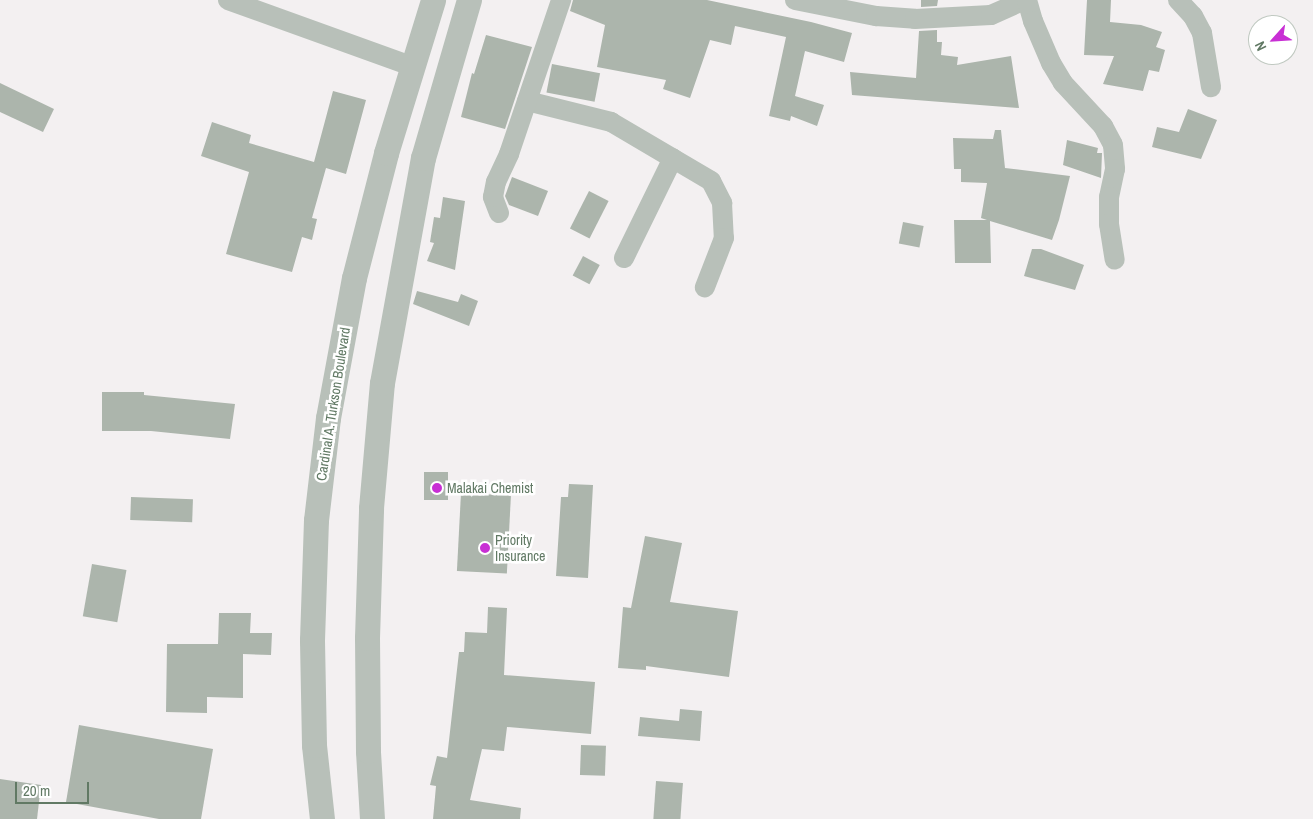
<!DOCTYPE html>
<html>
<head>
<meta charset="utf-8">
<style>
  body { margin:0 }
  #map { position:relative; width:1313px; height:819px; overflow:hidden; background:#f3f0f1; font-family:"Archivo Narrow",sans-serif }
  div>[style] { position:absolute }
  .building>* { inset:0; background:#acb5ac; transform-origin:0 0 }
  .minor>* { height:20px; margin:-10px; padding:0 10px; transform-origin:10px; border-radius:10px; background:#b8c0b9 }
  .tertiary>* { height:25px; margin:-12.5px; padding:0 12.5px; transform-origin:12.5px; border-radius:12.5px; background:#b8c0b9 }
  .dots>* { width:14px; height:14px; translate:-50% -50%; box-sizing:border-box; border:2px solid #fff; border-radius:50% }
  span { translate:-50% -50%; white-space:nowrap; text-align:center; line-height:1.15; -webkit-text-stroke:5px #fff; paint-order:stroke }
  .street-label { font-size:14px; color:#617964 }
  .poi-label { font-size:14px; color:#617964 }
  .left { translate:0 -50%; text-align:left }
  .north { position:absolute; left:1248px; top:15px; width:50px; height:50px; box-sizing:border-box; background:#fff; border:1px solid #c0c9c1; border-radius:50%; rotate:244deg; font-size:14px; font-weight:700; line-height:20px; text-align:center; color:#617964 }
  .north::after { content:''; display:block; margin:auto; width:18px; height:22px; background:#c82fd4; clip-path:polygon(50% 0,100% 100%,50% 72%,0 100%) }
  .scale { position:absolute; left:15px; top:782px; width:74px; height:22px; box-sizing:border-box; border:2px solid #617964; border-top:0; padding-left:6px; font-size:15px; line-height:18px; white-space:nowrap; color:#617964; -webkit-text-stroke:4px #fff; paint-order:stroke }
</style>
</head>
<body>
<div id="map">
  <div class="building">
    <i style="clip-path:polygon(573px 0,707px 0,811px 22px,852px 33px,844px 62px,805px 51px,795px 96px,824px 105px,817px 126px,791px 116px,790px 121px,769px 116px,786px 37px,735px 26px,731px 45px,710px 40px,690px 98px,663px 89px,666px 80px,597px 67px,605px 25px,570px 11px)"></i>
    <i style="clip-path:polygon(921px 0,938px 0,937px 6px,921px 7px)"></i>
    <i style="clip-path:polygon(1087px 0,1111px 0,1110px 22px,1141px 25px,1162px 32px,1156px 47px,1165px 50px,1159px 72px,1149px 70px,1143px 91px,1103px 84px,1114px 56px,1084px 55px)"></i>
    <i style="clip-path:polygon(937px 30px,937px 42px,942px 42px,941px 55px,958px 57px,957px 65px,1011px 56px,1019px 108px,852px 95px,850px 72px,916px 78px,919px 31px)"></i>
    <i style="clip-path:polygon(486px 35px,532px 47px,505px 129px,461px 117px,472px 73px,474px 74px)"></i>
    <i style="left:552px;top:64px;width:49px;height:29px;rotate:11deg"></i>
    <i style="clip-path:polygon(0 83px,54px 109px,43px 132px,0 112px)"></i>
    <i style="clip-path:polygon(333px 91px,366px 100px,346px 174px,326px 168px,312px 218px,317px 219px,312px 240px,302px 237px,292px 272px,226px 254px,249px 172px,201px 156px,212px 122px,251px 135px,249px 143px,314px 162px)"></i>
    <i style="clip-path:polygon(1188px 109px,1217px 120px,1201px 159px,1152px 147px,1157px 127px,1179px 132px)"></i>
    <i style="clip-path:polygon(995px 130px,1001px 130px,1005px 168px,1070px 176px,1059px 220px,1052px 240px,990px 221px,991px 263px,955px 263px,954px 220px,987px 220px,981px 218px,987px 183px,961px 182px,961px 169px,954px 169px,953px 138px,993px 139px)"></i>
    <i style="clip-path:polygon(1067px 140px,1098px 148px,1097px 153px,1102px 153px,1101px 178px,1063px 165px)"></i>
    <i style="clip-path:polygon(512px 177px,548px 191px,538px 216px,509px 205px,505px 196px)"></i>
    <i style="left:589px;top:191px;width:22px;height:42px;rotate:27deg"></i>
    <i style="clip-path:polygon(443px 197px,465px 201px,455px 270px,427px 261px,434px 243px,430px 242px,434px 217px,440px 218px)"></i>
    <i style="left:903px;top:222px;width:21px;height:22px;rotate:11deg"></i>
    <i style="clip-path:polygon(1032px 249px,1041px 249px,1084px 265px,1075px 290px,1024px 276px)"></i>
    <i style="left:583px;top:256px;width:19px;height:22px;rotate:28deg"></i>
    <i style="clip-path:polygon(417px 291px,458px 302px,461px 294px,478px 301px,469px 326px,413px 304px)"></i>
    <i style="clip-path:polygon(102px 392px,144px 392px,144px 395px,235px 404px,230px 439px,151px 431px,102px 431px)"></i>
    <i style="left:424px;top:472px;width:24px;height:28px"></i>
    <i style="clip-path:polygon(569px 484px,593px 485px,588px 578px,556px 576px,561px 497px,568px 497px)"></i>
    <i style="left:461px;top:493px;width:50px;height:78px;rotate:3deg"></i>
    <i style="left:131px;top:497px;width:62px;height:23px;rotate:2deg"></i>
    <i style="clip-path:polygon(645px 536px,682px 543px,670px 602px,738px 611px,729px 677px,646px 666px,646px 670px,618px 668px,623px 607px,631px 608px)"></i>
    <i style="left:92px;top:564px;width:35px;height:53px;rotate:10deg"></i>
    <i style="clip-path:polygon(488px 607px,507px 608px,504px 675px,595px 682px,591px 734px,507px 727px,504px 751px,482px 749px,470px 800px,521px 808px,520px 819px,433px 819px,436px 786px,430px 785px,437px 756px,447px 758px,459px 652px,464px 652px,465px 632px,487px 633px)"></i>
    <i style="clip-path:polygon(219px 613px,251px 613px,250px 633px,272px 633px,271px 655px,243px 654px,243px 698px,207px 697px,207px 713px,166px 712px,167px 644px,218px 644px)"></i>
    <i style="clip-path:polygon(680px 709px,702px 711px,700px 741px,638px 736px,640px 717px,679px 721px)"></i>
    <i style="clip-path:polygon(79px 725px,213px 749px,201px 819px,159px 819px,66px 802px)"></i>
    <i style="left:581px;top:745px;width:25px;height:30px;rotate:2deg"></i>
    <i style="clip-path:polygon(0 779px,41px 785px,37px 819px,0 819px)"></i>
    <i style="left:656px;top:781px;width:27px;height:38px;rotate:4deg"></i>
  </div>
  <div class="minor">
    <i style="left:228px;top:0;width:195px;rotate:19.8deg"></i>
    <i style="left:795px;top:0;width:83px;rotate:11.2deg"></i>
    <i style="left:876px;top:16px;width:39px;rotate:4deg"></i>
    <i style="left:915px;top:19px;width:76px;rotate:-3deg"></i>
    <i style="left:991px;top:15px;width:37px;rotate:-24deg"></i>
    <i style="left:1027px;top:0;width:22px;rotate:74deg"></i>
    <i style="left:1033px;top:21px;width:46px;rotate:66.8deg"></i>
    <i style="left:1051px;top:63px;width:23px;rotate:59deg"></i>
    <i style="left:1063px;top:83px;width:59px;rotate:47.1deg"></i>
    <i style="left:1103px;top:126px;width:21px;rotate:62deg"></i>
    <i style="left:1113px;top:145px;width:24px;rotate:85deg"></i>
    <i style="left:1115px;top:169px;width:29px;rotate:102deg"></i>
    <i style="left:1109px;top:197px;width:27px;rotate:90deg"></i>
    <i style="left:1109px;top:224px;width:36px;rotate:81deg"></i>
    <i style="left:1178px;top:0;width:22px;rotate:47deg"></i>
    <i style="left:1193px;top:16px;width:19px;rotate:62deg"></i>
    <i style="left:1202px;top:33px;width:55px;rotate:80.5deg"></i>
    <i style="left:527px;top:101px;width:87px;rotate:14deg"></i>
    <i style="left:611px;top:122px;width:116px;rotate:30.5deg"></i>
    <i style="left:711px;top:181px;width:25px;rotate:63deg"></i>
    <i style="left:722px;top:203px;width:35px;rotate:87deg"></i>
    <i style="left:724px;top:238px;width:53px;rotate:111.2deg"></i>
    <i style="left:499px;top:213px;width:17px;rotate:-111deg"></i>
    <i style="left:493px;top:197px;width:15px;rotate:-79deg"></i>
    <i style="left:496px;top:182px;width:31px;rotate:-65deg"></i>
    <i style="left:509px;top:154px;width:163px;rotate:-71.3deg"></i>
    <i style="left:624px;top:258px;width:111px;rotate:-63.9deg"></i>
  </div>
  <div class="tertiary">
    <i style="left:322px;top:819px;width:74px;rotate:-96.2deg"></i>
    <i style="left:314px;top:745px;width:105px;rotate:-91.1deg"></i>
    <i style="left:312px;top:640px;width:120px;rotate:-88.1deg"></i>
    <i style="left:316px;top:520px;width:103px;rotate:-83.3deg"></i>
    <i style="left:328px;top:418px;width:142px;rotate:-79.5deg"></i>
    <i style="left:354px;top:278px;width:129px;rotate:-75.6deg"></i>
    <i style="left:386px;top:153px;width:160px;rotate:-72.9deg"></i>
    <i style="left:372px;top:819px;width:68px;rotate:-93.4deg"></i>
    <i style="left:368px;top:751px;width:113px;rotate:-90.5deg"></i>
    <i style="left:367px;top:638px;width:130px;rotate:-88.2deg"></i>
    <i style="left:371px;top:508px;width:125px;rotate:-85deg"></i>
    <i style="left:382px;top:383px;width:229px;rotate:-79.7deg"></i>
    <i style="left:423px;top:158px;width:165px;rotate:-73.8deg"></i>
  </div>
  <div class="dots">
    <i style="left:437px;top:488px;background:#c82fd4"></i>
    <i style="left:485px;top:548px;background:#c82fd4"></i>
  </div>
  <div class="street-label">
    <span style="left:333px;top:404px;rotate:-81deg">Cardinal A. Turkson Boulevard</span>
  </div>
  <div class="poi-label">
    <span class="left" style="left:447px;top:488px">Malakai Chemist</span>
    <span class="left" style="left:495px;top:548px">Priority<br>Insurance</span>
  </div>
  <div class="north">N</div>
  <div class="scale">20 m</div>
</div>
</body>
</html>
